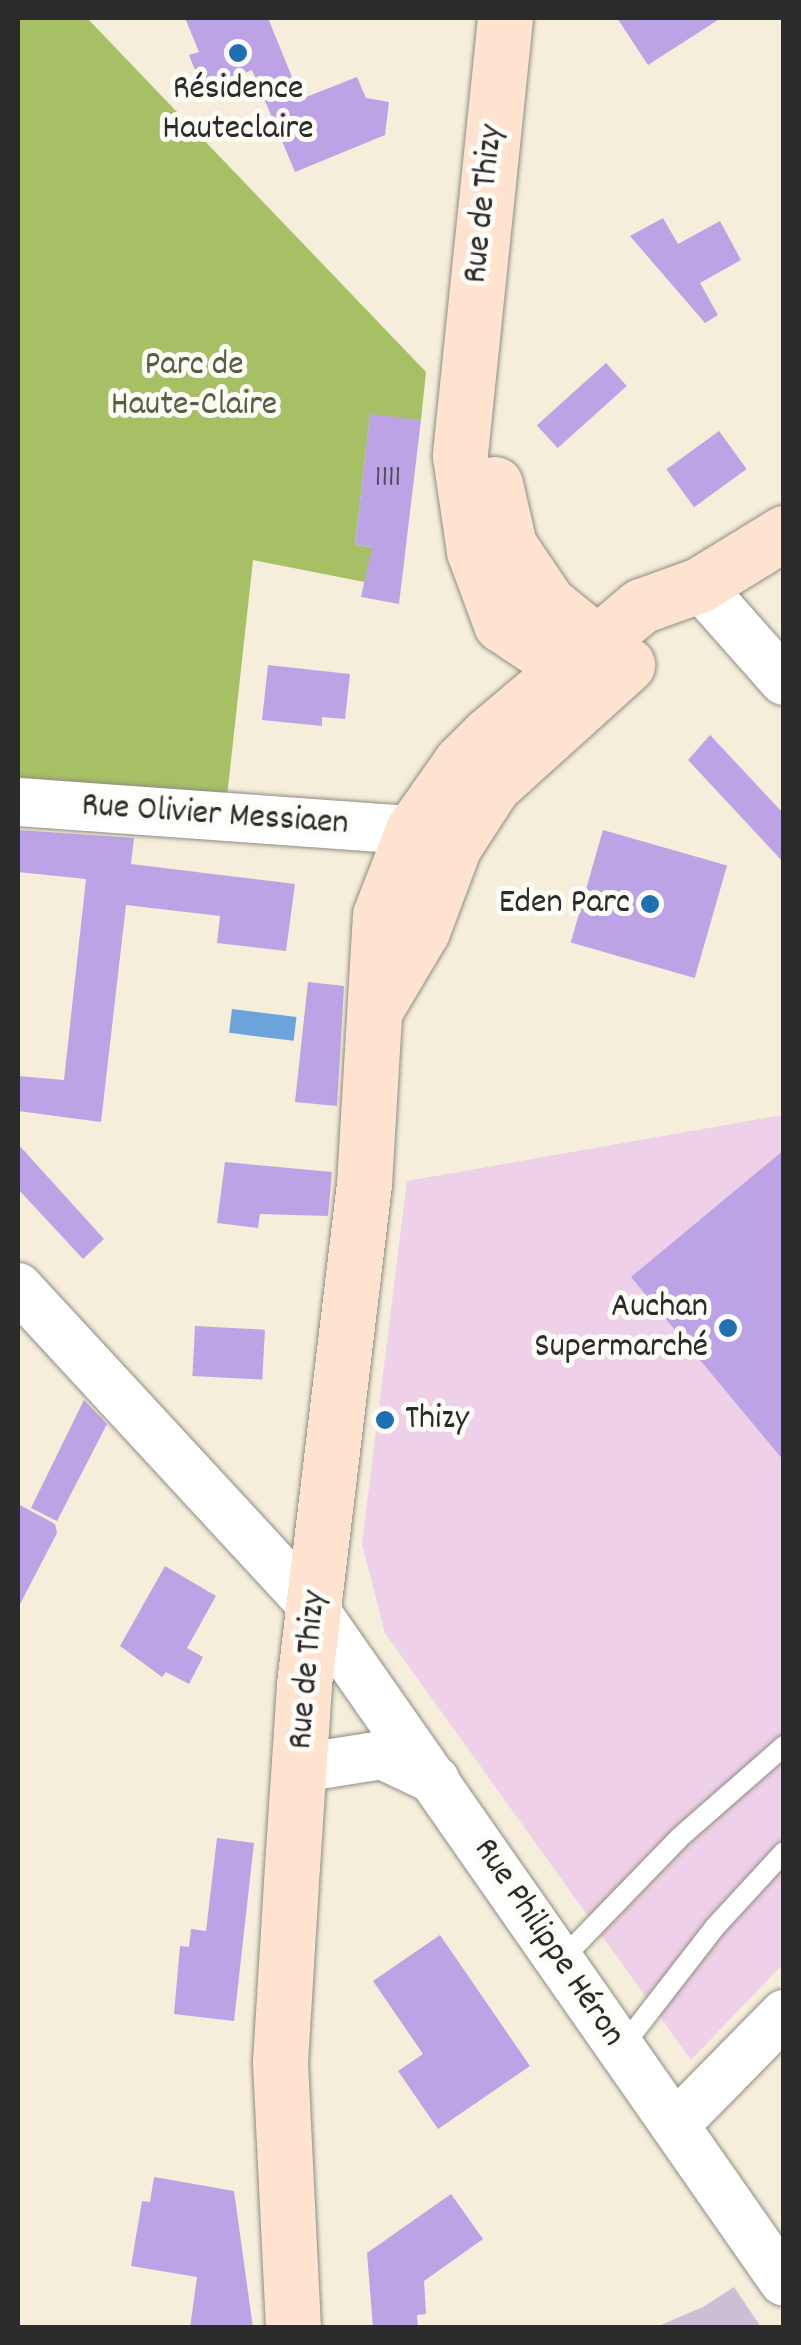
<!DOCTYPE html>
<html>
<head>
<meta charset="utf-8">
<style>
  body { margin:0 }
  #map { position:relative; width:801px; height:2345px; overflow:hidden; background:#f5eedb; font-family:Dekko,sans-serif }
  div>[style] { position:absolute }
  .built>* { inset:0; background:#eed0e8 }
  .industrial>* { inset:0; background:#ccbed4 }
  .green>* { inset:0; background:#a7c066 }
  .water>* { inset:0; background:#6ca3da; transform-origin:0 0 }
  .building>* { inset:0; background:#bca3e6; transform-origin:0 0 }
  .roads { filter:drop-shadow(0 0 2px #908c83) drop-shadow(0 0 2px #908c83) }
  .service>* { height:20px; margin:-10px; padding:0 10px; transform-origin:10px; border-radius:10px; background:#fff }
  .tertiary>* { height:48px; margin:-24px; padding:0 24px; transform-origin:24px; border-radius:24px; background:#fff }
  .secondary>* { height:55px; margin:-27.5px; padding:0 27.5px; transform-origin:27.5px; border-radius:27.5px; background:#fee3d1 }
  .dots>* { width:28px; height:28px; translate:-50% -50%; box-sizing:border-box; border:5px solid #fdfcf7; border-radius:50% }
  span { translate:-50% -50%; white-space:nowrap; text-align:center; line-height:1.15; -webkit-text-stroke:10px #fdfcf7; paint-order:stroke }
  .number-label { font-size:30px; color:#4f495a }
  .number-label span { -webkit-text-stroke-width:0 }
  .poi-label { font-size:35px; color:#2b2b2b }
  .right { translate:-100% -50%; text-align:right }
  .left { translate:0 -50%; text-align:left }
  .street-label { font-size:35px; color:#2b2b2b }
  .park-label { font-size:35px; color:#565f40 }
  .frame { position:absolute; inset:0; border:20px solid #2b2b2b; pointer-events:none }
</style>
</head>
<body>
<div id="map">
  <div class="built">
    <i style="clip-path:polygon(783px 1115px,783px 1964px,691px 2060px,385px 1633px,362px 1544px,407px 1181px)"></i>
  </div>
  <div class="industrial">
    <i style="clip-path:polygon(734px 2287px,761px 2327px,656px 2327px,703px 2307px)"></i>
  </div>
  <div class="green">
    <i style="clip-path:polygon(18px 18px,87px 18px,426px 372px,421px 420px,370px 415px,355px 545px,405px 551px,400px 589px,253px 560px,227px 797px,18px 777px)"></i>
  </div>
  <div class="water">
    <i style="left:232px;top:1009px;width:65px;height:24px;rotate:7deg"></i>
  </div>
  <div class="building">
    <i style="clip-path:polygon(185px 18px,268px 18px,301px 99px,357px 77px,366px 98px,389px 102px,385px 135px,295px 172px,252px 70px,203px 90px,189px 55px,199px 52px)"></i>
    <i style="clip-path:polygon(617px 18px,721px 18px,648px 65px)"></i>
    <i style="clip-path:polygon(663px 218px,678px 244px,720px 221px,741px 260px,700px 283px,718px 315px,705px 323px,630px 236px)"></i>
    <i style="left:606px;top:363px;width:31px;height:93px;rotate:48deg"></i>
    <i style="clip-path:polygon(370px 414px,421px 420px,399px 604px,361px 597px,372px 547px,355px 545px)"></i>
    <i style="left:719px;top:431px;width:47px;height:65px;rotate:54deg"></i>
    <i style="clip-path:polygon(268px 665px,350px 674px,345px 719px,322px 717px,322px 726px,262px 720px)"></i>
    <i style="clip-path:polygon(710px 735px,784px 814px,784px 863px,688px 760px)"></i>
    <i style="clip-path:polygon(18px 830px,134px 838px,131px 864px,295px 884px,286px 951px,217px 943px,220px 916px,126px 905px,101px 1122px,18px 1111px,18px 1076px,64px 1080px,86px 879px,18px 872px)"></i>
    <i style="left:603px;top:830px;width:129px;height:117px;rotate:16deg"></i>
    <i style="clip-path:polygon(308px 982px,344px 986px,337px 1106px,295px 1102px)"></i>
    <i style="clip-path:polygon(18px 1144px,104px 1239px,83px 1259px,18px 1189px)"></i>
    <i style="clip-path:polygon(784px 1150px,784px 1461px,631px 1277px)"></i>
    <i style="clip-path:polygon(225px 1162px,332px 1172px,328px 1216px,260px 1214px,258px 1228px,217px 1223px)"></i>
    <i style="left:195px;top:1326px;width:70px;height:50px;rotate:3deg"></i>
    <i style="clip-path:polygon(84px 1400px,107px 1424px,57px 1521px,31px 1508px)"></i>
    <i style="clip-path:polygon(18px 1504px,55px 1524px,57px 1533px,18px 1608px)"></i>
    <i style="clip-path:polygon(165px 1566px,216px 1596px,187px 1648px,203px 1657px,189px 1684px,166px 1672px,162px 1677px,120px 1646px)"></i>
    <i style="clip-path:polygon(217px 1838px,254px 1843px,234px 2021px,174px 2014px,180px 1946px,189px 1947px,191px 1929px,206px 1931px)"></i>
    <i style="clip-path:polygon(440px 1935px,530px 2066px,438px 2129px,398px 2071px,423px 2054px,373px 1981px)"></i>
    <i style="clip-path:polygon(154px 2177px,234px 2191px,253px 2328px,190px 2328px,197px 2277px,131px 2266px,142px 2201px,150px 2202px)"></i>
    <i style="clip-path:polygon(451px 2194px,483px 2239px,424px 2281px,426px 2314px,417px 2315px,418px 2328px,373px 2328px,367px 2253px)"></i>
  </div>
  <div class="roads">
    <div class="service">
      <i style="left:560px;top:1961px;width:171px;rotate:-45.9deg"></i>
      <i style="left:679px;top:1838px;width:140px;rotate:-41.2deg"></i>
      <i style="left:622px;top:2047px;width:152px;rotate:-52.2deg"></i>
      <i style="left:715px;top:1927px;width:102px;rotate:-47.4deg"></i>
    </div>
    <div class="tertiary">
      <i style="left:699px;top:585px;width:128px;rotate:48.5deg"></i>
      <i style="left:18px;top:802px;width:396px;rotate:4.1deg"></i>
      <i style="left:18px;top:1287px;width:434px;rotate:47.3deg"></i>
      <i style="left:312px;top:1606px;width:824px;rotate:55.08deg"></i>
      <i style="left:301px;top:1768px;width:82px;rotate:-9.1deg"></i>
      <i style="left:382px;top:1755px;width:59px;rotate:25.3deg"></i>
      <i style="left:675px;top:2125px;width:156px;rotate:-45.5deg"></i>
    </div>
    <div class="secondary">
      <i style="left:505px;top:18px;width:440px;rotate:95.9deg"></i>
      <i style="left:460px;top:456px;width:96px;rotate:81.6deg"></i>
      <i style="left:474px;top:551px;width:78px;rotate:69.7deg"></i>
      <i style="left:501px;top:624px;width:118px;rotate:33.6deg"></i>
      <i style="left:495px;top:484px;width:63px;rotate:77.1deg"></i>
      <i style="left:509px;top:545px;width:70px;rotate:56.1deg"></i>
      <i style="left:548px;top:603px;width:97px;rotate:39.1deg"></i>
      <i style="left:378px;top:1005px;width:86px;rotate:-59.3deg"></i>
      <i style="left:422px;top:931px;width:91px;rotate:-69.4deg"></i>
      <i style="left:454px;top:846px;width:72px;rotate:-57deg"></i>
      <i style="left:493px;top:786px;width:181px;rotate:-42.1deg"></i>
      <i style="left:293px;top:2328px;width:266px;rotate:-92.8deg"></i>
      <i style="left:280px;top:2062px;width:196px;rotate:-86.5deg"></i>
      <i style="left:292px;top:1866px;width:182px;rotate:-86.2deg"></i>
      <i style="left:304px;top:1684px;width:504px;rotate:-83.16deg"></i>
      <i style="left:364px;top:1184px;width:269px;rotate:-86.6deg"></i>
      <i style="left:380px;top:915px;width:91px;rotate:-68.8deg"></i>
      <i style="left:413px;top:830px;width:83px;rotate:-54.8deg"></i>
      <i style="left:461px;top:762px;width:37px;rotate:-45deg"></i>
      <i style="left:487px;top:736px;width:202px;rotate:-40.2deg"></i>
      <i style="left:641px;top:606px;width:62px;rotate:-19.9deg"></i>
      <i style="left:699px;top:585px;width:100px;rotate:-31.5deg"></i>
    </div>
  </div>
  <div class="dots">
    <i style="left:238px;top:53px;background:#1f6fb2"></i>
    <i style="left:650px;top:904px;background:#1f6fb2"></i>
    <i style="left:728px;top:1328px;background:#1f6fb2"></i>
    <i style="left:385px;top:1420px;background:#1f6fb2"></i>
  </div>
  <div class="number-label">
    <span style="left:388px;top:480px">1111</span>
  </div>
  <div class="poi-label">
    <span style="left:238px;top:110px">Résidence<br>Hauteclaire</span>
    <span class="right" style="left:630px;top:904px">Eden Parc</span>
    <span class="right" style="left:708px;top:1328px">Auchan<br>Supermarché</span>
    <span class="left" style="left:405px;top:1420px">Thizy</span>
  </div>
  <div class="street-label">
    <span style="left:485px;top:204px;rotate:-84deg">Rue de Thizy</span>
    <span style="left:215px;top:816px;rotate:4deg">Rue Olivier Messiaen</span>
    <span style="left:309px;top:1670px;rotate:-85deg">Rue de Thizy</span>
    <span style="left:548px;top:1943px;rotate:56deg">Rue Philippe Héron</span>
  </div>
  <div class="park-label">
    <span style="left:194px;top:386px">Parc de<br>Haute-Claire</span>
  </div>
  <div class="frame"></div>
</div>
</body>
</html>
